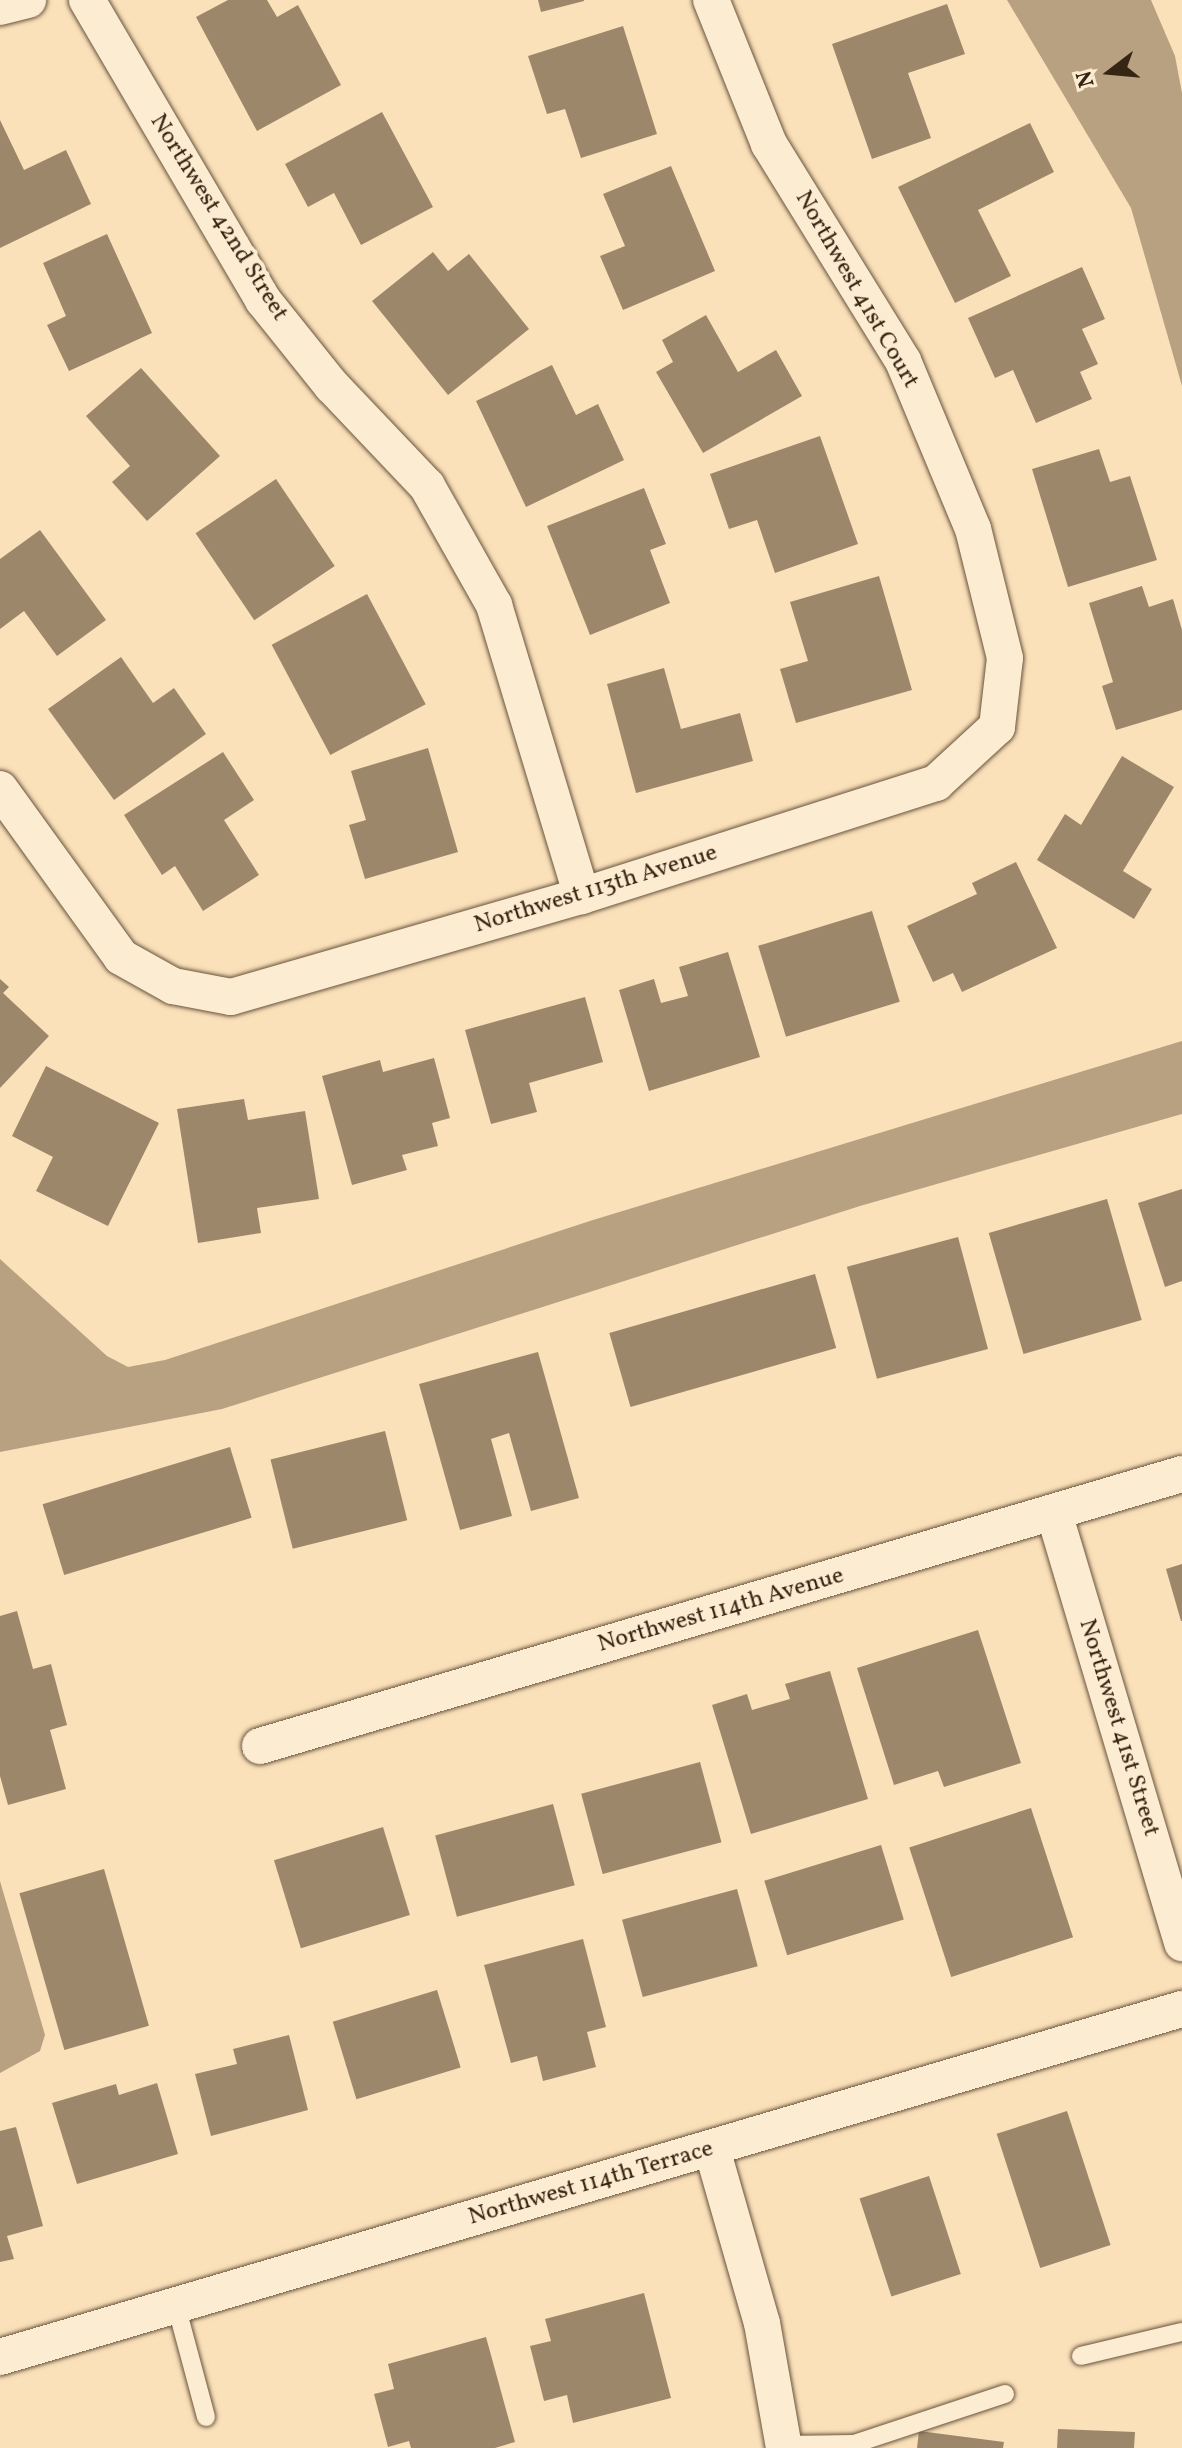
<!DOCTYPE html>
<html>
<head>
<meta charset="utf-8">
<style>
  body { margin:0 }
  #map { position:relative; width:1182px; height:2448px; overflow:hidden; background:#fbe1ba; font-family:Vollkorn,serif }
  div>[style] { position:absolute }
  .water>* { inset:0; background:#b8a181 }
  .building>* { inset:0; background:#9d876a; transform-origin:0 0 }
  .roads { filter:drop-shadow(0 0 2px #68543d) drop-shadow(0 0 2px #68543d) }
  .service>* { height:18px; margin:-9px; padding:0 9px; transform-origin:9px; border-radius:9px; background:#fcecd2 }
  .minor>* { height:36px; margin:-18px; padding:0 18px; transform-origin:18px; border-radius:18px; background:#fcecd2 }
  span { translate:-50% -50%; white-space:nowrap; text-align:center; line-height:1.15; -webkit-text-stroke:8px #fcecd2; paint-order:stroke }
  .street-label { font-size:24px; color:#372513 }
  .north { position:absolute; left:1070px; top:32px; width:80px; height:80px; -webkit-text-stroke:6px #fcecd2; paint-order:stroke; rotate:254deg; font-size:22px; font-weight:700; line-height:32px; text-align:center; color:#372513 }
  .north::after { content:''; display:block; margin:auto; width:28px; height:36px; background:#372513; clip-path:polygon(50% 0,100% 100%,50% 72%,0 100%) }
</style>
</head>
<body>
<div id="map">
  <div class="water">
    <i style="clip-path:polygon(1007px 0,1151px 0,1175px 56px,1182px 93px,1182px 386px,1131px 208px)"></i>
    <i style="clip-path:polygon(1182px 1041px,1182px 1114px,860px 1206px,222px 1409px,0 1452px,0 1259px,107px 1356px,128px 1367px,165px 1360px,593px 1220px)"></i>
    <i style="clip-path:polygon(0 1881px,45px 2035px,40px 2051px,0 2073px)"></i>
  </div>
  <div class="building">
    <i style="clip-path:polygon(228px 0,267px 0,277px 17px,298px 5px,341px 85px,257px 131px,196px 17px)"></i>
    <i style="clip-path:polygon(538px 0,584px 0,584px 1px,541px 12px)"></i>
    <i style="clip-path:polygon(947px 4px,965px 54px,908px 73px,931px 138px,872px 159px,832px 44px)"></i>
    <i style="clip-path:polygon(623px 26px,657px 134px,581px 158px,565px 109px,547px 114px,528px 56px)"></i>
    <i style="clip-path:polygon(382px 112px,433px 207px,361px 245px,334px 193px,308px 207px,285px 164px)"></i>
    <i style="clip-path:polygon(0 120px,24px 170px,66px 150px,91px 204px,0 248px)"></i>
    <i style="clip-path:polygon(1030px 123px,1054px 172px,978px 210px,1011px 276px,955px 303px,898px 187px)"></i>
    <i style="clip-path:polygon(671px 166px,715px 271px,623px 310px,600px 256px,625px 246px,603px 194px)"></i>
    <i style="clip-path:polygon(107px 234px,152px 333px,69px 371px,47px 325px,66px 316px,43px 263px)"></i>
    <i style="clip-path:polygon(433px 252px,448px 271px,469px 254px,529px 329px,448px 395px,372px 301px)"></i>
    <i style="clip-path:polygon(1082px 267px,1105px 319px,1082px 329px,1098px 364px,1080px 372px,1092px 399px,1036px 423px,1013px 370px,995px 378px,968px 318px)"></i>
    <i style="clip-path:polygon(706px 315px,738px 372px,776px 350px,802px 396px,703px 453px,656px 372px,673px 362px,662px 340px)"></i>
    <i style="clip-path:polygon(552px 365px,576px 415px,598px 404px,624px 460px,526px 507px,476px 401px)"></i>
    <i style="clip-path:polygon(141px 368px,220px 456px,147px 521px,112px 482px,130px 466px,86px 416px)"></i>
    <i style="clip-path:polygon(820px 436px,858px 544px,775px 573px,757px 520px,729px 529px,710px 474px)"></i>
    <i style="clip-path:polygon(1099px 449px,1110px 482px,1130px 476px,1157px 560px,1068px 587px,1032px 469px)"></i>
    <i style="left:276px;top:479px;width:105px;height:97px;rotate:56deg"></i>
    <i style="clip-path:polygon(644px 488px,666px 544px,650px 550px,670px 603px,590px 635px,547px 526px)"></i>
    <i style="clip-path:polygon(40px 530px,106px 620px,57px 656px,24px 611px,0 629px,0 559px)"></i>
    <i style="clip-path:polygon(879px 576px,912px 690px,796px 723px,780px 669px,808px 661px,790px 602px)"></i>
    <i style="clip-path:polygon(1142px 586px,1149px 607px,1173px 599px,1182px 630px,1182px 710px,1116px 730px,1102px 686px,1113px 682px,1089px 603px)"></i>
    <i style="left:367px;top:594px;width:125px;height:108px;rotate:62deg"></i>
    <i style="clip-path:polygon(121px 657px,153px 703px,174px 688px,206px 734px,114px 800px,48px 709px)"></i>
    <i style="clip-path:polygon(664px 668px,681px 729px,740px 713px,753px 761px,636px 793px,607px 684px)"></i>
    <i style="clip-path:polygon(428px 748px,458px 852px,365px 879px,349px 825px,366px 820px,351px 771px)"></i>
    <i style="clip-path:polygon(223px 752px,254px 800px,224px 820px,259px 875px,203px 911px,175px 866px,162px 875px,124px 815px)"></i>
    <i style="clip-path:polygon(1122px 756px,1174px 787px,1123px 871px,1152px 889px,1134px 919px,1037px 860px,1065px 814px,1081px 825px)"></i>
    <i style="clip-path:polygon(1016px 862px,1057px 948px,962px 992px,953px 973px,933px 982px,907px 926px,977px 894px,972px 883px)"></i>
    <i style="left:872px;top:911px;width:95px;height:119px;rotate:73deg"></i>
    <i style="clip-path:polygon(728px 952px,760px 1057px,649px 1091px,619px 990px,654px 979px,661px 1003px,688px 996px,679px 967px)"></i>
    <i style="clip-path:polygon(0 979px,9px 987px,3px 993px,49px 1036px,0 1088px)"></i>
    <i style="clip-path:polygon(585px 997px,603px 1062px,529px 1083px,537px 1112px,491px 1124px,465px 1030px)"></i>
    <i style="clip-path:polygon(434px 1058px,450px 1118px,432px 1123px,438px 1146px,402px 1155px,407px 1170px,352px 1185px,322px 1076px,380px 1060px,383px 1072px)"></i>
    <i style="clip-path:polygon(46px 1066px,159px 1123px,108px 1226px,36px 1191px,53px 1157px,12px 1136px)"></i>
    <i style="clip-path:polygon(244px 1099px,248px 1120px,305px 1111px,319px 1199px,257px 1208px,261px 1233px,198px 1243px,177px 1109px)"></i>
    <i style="clip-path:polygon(1182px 1189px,1182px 1281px,1165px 1287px,1138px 1203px)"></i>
    <i style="left:1107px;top:1199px;width:126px;height:123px;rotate:74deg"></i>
    <i style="left:958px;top:1237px;width:116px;height:115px;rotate:75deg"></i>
    <i style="left:815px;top:1274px;width:77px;height:214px;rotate:74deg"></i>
    <i style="clip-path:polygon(538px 1352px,579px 1498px,531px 1511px,509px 1433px,491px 1439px,512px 1516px,460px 1530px,419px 1384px)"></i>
    <i style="left:385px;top:1431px;width:92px;height:118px;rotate:76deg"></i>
    <i style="left:230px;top:1447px;width:74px;height:196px;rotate:73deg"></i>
    <i style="clip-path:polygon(1182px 1564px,1182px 1621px,1181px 1621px,1166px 1569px)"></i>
    <i style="clip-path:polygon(17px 1611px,33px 1669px,51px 1664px,67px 1725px,50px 1730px,66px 1789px,8px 1805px,0 1776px,0 1616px)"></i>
    <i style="clip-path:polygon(978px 1630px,1021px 1763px,944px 1787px,938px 1771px,894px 1785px,857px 1668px)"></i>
    <i style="clip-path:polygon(830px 1671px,868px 1799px,751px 1834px,712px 1705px,747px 1694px,752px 1710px,790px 1699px,785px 1684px)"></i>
    <i style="left:700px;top:1762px;width:83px;height:123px;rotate:75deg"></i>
    <i style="left:553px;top:1804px;width:84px;height:122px;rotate:75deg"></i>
    <i style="left:1031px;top:1808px;width:136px;height:128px;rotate:72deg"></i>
    <i style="left:383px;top:1827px;width:92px;height:114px;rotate:73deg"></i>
    <i style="left:881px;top:1845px;width:78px;height:122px;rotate:73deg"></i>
    <i style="left:104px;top:1869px;width:163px;height:88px;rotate:74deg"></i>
    <i style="left:737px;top:1889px;width:80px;height:119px;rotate:75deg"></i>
    <i style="clip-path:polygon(583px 1939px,606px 2027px,587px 2032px,596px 2067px,543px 2081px,537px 2056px,511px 2063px,484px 1965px)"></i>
    <i style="left:437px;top:1990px;width:81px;height:109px;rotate:73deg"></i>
    <i style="clip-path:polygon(289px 2035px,308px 2110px,211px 2136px,195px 2074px,237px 2064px,233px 2049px)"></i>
    <i style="clip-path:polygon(157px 2083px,178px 2154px,77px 2184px,52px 2103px,116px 2084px,119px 2095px)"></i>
    <i style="left:1067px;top:2111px;width:141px;height:74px;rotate:72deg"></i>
    <i style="clip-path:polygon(16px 2127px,43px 2226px,7px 2236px,14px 2259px,0 2262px,0 2131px)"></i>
    <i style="left:929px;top:2176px;width:103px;height:73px;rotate:72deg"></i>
    <i style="clip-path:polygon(644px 2293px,671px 2398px,573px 2423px,567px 2395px,544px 2401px,530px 2346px,551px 2341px,545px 2319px)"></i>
    <i style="clip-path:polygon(486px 2337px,515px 2442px,495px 2448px,411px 2448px,409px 2441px,388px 2447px,374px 2394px,394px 2389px,388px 2364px)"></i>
    <i style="clip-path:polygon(1058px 2429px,1135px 2432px,1134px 2448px,1057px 2448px)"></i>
    <i style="clip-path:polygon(919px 2431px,1004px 2442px,1003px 2448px,917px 2448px)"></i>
  </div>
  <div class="roads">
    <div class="service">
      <i style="left:176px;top:2305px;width:116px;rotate:75deg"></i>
      <i style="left:1081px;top:2356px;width:104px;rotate:-13.4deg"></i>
      <i style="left:784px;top:2445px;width:70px;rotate:-0.8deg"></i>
      <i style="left:854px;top:2444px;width:159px;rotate:-18.3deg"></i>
    </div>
    <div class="minor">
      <i style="left:87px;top:0;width:348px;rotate:59.6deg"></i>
      <i style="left:263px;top:300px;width:110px;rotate:51.3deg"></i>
      <i style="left:332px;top:386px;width:138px;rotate:46.5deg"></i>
      <i style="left:427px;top:486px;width:137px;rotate:60.6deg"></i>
      <i style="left:494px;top:605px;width:304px;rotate:73.2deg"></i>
      <i style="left:0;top:7px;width:29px;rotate:-14deg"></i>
      <i style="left:0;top:789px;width:207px;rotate:54.2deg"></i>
      <i style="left:121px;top:957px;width:60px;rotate:29.1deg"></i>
      <i style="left:173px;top:986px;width:59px;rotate:10.7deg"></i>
      <i style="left:231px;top:997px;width:365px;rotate:-16.1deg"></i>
      <i style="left:582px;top:896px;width:372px;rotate:-17.7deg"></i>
      <i style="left:936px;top:783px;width:83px;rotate:-42.6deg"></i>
      <i style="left:997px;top:727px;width:69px;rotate:-83.4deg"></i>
      <i style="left:1005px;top:658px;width:133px;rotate:-103.9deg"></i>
      <i style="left:973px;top:529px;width:182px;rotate:-112.6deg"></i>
      <i style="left:903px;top:361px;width:255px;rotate:-121.7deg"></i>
      <i style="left:769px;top:144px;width:155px;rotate:-111.9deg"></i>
      <i style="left:1054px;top:1513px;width:449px;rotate:73.4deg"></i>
      <i style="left:260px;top:1746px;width:961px;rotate:-16.44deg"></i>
      <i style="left:712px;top:2149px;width:181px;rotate:74deg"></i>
      <i style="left:762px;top:2323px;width:127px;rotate:80deg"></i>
      <i style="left:0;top:2357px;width:1232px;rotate:-16.41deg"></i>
    </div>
  </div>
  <div class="street-label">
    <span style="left:218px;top:218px;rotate:58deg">Northwest 42nd Street</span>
    <span style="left:856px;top:290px;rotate:60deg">Northwest 41st Court</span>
    <span style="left:596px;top:890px;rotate:-17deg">Northwest 113th Avenue</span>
    <span style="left:721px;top:1611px;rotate:-16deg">Northwest 114th Avenue</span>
    <span style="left:1118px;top:1728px;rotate:73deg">Northwest 41st Street</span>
    <span style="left:591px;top:2184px;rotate:-16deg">Northwest 114th Terrace</span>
  </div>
  <div class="north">N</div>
</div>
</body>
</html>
